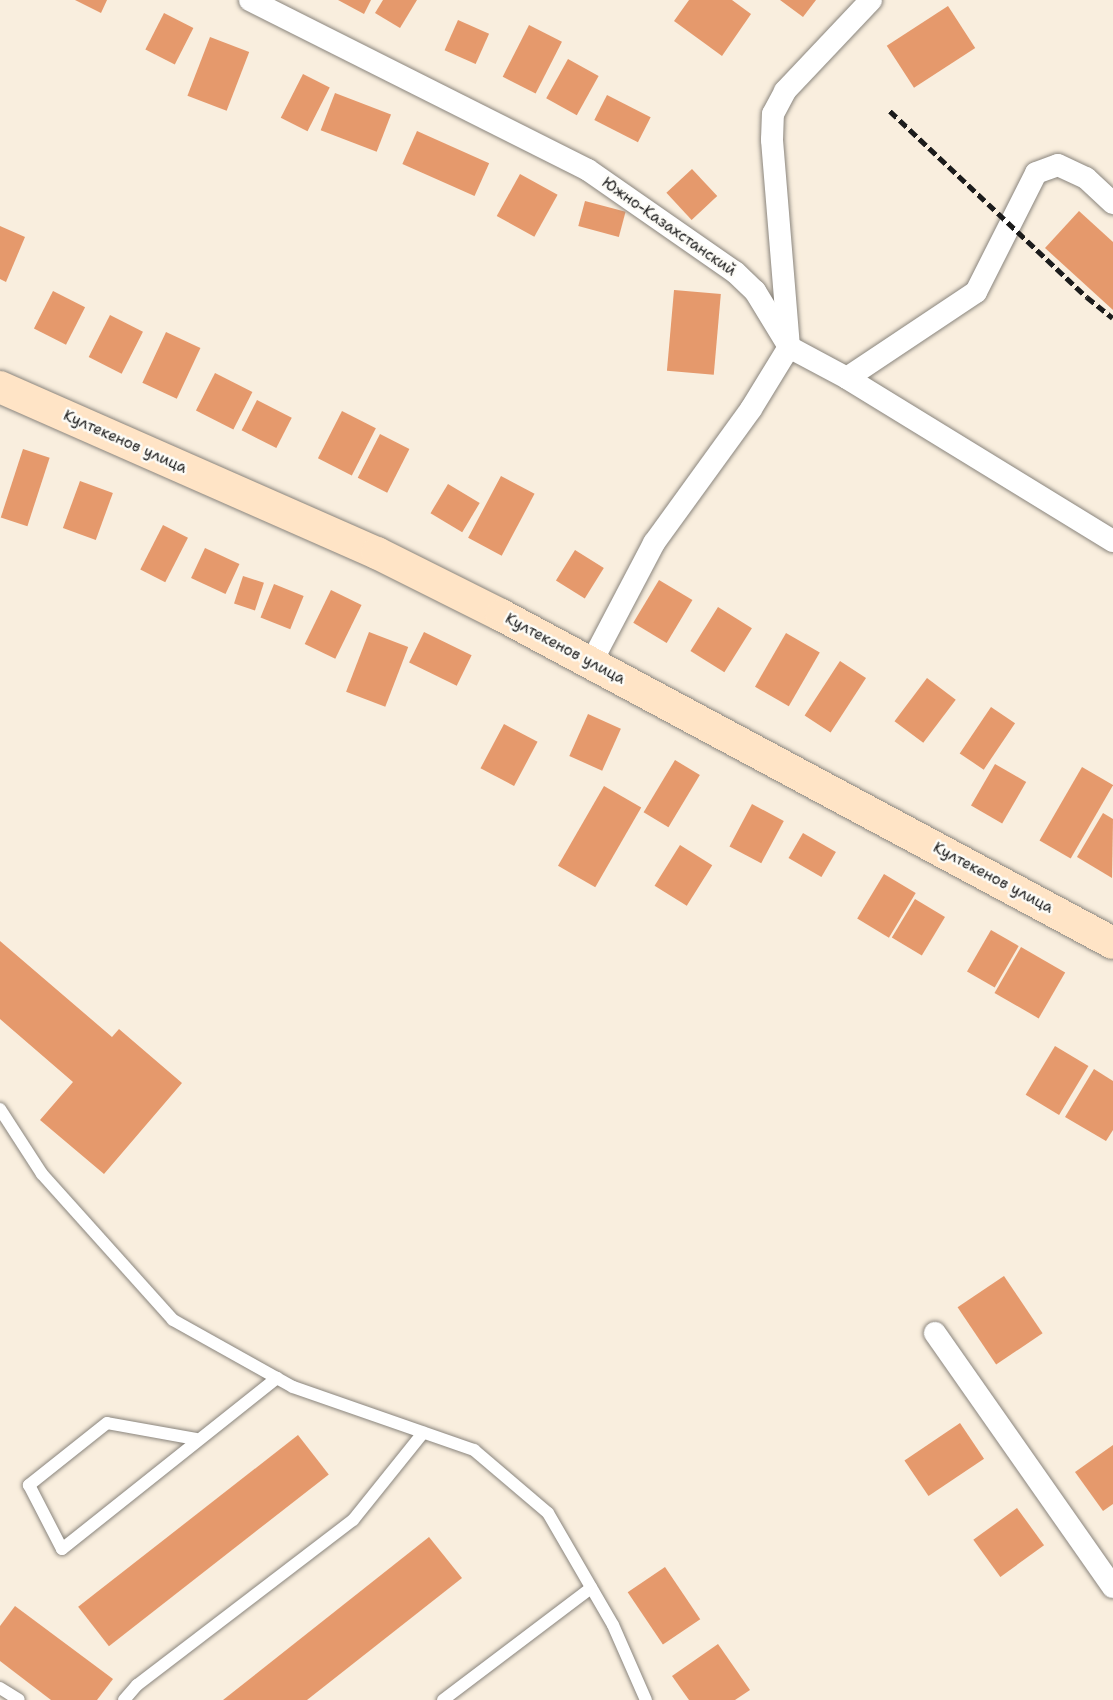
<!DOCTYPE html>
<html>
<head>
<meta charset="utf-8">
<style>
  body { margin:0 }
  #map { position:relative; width:1113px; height:1700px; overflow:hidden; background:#f9eede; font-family:"Shantell Sans",sans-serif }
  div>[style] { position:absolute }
  .building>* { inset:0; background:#e5996c; transform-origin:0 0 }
  .roads { filter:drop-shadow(0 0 2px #8a857d) drop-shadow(0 0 2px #8a857d) }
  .lane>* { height:12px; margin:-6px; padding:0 6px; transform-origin:6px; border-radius:6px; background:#fff }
  .street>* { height:22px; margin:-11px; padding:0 11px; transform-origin:11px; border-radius:11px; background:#fff }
  .secondary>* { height:32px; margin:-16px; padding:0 16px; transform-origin:16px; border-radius:16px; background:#ffe4c6 }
  .rail>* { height:4.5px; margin-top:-2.25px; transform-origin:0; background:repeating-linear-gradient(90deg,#1c1c1c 0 9px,transparent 0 13.5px) }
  span { translate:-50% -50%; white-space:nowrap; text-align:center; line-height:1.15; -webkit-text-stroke:5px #fdfcf7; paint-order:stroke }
  .street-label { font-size:15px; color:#1c1c1c }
</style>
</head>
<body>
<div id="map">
  <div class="building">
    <i style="clip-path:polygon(75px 0,107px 0,101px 13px)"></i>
    <i style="clip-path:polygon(338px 0,371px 0,364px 14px)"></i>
    <i style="clip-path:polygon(383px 0,417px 0,400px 28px,375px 13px)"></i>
    <i style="clip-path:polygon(689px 0,732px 0,751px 14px,722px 56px,674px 21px)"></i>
    <i style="clip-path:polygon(780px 0,816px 0,803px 17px)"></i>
    <i style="left:948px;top:6px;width:50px;height:73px;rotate:57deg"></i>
    <i style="left:164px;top:13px;width:33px;height:41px;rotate:27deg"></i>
    <i style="left:458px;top:20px;width:34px;height:33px;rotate:24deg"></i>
    <i style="left:529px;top:25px;width:37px;height:58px;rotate:27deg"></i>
    <i style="left:210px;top:37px;width:42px;height:63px;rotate:21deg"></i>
    <i style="left:568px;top:59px;width:35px;height:45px;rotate:29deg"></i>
    <i style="left:303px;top:74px;width:30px;height:49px;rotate:27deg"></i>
    <i style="left:335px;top:93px;width:60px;height:40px;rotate:21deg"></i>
    <i style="left:607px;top:95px;width:49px;height:28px;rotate:27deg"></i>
    <i style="left:417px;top:131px;width:79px;height:36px;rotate:24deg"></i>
    <i style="left:692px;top:169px;width:37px;height:35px;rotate:47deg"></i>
    <i style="left:520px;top:174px;width:43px;height:48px;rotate:29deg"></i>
    <i style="left:585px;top:201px;width:42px;height:26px;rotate:15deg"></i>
    <i style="clip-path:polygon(1079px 211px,1113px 242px,1113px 310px,1045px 248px)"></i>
    <i style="clip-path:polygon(0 226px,25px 237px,6px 282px,0 279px)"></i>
    <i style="left:674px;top:290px;width:47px;height:81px;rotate:5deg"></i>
    <i style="left:53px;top:291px;width:36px;height:42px;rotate:27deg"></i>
    <i style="left:110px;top:315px;width:37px;height:47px;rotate:27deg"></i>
    <i style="left:166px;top:332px;width:38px;height:56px;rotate:25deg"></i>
    <i style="left:215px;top:373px;width:42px;height:42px;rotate:27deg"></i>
    <i style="left:257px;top:400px;width:39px;height:34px;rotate:27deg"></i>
    <i style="left:342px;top:411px;width:38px;height:53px;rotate:27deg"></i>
    <i style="left:380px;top:434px;width:33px;height:49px;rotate:27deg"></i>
    <i style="left:23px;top:449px;width:28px;height:72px;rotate:18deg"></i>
    <i style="left:501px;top:476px;width:38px;height:70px;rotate:28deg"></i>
    <i style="left:80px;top:481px;width:35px;height:50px;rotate:20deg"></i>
    <i style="left:448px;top:484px;width:37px;height:34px;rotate:31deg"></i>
    <i style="left:163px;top:525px;width:28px;height:50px;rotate:27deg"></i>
    <i style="left:205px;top:548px;width:38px;height:33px;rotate:25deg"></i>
    <i style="left:575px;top:550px;width:34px;height:36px;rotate:32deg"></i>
    <i style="left:243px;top:576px;width:22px;height:29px;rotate:18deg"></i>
    <i style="left:659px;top:580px;width:39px;height:50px;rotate:31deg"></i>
    <i style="left:274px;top:584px;width:32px;height:36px;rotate:22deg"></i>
    <i style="left:331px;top:590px;width:34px;height:60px;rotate:26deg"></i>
    <i style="left:718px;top:607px;width:40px;height:52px;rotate:32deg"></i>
    <i style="left:369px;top:632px;width:42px;height:64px;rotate:21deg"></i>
    <i style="left:424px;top:632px;width:53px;height:34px;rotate:26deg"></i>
    <i style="left:786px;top:633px;width:39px;height:62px;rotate:30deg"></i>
    <i style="left:840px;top:661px;width:31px;height:65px;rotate:33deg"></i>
    <i style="left:927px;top:678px;width:36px;height:54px;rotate:37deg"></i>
    <i style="left:991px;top:707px;width:29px;height:56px;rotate:34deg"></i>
    <i style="left:588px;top:714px;width:36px;height:46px;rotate:24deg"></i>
    <i style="left:504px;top:724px;width:38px;height:50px;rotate:28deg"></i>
    <i style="left:675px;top:760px;width:29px;height:61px;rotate:31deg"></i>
    <i style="left:995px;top:764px;width:36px;height:48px;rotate:30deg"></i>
    <i style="left:1082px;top:767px;width:36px;height:85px;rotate:30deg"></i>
    <i style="left:604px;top:786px;width:43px;height:92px;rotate:30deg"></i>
    <i style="left:752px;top:804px;width:36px;height:48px;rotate:28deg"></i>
    <i style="clip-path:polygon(1103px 813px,1113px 819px,1112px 878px,1077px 857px)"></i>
    <i style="left:803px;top:833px;width:38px;height:29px;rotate:30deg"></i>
    <i style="left:680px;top:845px;width:38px;height:48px;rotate:32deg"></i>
    <i style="left:884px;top:874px;width:37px;height:52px;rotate:31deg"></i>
    <i style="left:915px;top:899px;width:35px;height:45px;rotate:31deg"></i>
    <i style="left:991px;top:930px;width:32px;height:48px;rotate:30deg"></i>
    <i style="clip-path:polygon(0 941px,112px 1037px,119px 1029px,182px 1083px,104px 1174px,40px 1120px,73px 1082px,0 1019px)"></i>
    <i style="left:1021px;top:947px;width:51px;height:53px;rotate:30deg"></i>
    <i style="left:1055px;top:1046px;width:39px;height:57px;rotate:31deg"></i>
    <i style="clip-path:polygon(1094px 1069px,1113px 1081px,1113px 1130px,1106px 1141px,1065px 1117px)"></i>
    <i style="left:1004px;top:1276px;width:69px;height:56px;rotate:56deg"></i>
    <i style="left:960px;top:1423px;width:43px;height:67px;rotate:56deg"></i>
    <i style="left:298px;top:1435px;width:50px;height:279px;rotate:52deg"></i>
    <i style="clip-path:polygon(1113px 1445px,1113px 1504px,1103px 1511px,1075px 1472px)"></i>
    <i style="left:1017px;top:1508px;width:46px;height:54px;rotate:54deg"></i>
    <i style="clip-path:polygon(429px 1537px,462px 1578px,307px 1700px,223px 1700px)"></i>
    <i style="left:665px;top:1567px;width:63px;height:45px;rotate:56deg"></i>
    <i style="clip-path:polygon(15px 1606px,113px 1679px,97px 1700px,51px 1700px,0 1661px,0 1626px)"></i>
    <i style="clip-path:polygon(718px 1644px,750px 1690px,735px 1700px,689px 1700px,672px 1676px)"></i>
  </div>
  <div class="roads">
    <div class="lane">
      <i style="left:0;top:1109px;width:77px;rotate:57.1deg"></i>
      <i style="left:42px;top:1174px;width:196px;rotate:48.1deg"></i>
      <i style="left:173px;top:1320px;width:137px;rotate:29.2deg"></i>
      <i style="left:293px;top:1387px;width:192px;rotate:19.2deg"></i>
      <i style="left:474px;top:1450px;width:97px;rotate:40.4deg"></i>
      <i style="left:548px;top:1513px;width:129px;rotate:59.9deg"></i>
      <i style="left:613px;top:1625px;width:82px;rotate:66.3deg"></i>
      <i style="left:196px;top:1439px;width:90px;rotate:-169.8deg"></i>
      <i style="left:107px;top:1423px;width:100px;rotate:141.5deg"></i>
      <i style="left:29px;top:1485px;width:72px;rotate:62.7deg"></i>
      <i style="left:62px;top:1549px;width:275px;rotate:-38.5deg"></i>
      <i style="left:0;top:1688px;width:22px;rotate:32deg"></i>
      <i style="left:124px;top:1700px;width:20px;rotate:-49deg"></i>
      <i style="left:137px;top:1685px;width:272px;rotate:-37.4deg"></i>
      <i style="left:353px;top:1520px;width:112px;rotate:-51.2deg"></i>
      <i style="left:443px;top:1700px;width:186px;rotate:-37.1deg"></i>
    </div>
    <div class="street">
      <i style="left:250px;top:0;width:378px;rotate:26.7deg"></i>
      <i style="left:588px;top:170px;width:179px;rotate:34.8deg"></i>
      <i style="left:735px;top:272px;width:28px;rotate:44deg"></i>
      <i style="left:755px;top:291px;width:66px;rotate:58.7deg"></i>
      <i style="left:789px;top:347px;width:66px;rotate:28.1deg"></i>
      <i style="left:847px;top:378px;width:312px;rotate:31.5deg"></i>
      <i style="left:847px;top:378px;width:155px;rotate:-33.7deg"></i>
      <i style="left:976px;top:292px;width:133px;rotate:-63.2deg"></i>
      <i style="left:1036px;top:173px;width:23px;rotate:-20deg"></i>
      <i style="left:1058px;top:165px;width:31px;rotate:25deg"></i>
      <i style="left:1086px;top:178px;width:37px;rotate:43deg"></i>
      <i style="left:591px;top:663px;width:136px;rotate:-62.3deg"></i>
      <i style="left:654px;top:543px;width:165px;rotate:-54.1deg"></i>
      <i style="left:751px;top:409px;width:73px;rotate:-58.5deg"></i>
      <i style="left:789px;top:347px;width:208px;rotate:-94.7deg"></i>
      <i style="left:772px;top:140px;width:26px;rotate:-88deg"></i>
      <i style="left:773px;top:114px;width:26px;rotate:-62deg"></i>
      <i style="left:785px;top:91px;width:125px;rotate:-46.6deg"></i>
      <i style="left:935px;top:1333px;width:310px;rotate:55deg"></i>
    </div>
    <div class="secondary">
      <i style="left:0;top:387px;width:412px;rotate:23.8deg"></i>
      <i style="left:377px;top:553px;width:139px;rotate:26.6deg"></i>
      <i style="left:501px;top:615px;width:694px;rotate:28.19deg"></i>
    </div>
  </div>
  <div class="rail">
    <i style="left:890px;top:111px;width:271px;rotate:43.4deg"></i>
    <i style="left:1087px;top:297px;width:33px;rotate:39deg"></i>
  </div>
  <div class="street-label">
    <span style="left:669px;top:227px;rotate:35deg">Южно-Казахстанский</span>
    <span style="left:125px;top:442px;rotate:24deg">Култекенов улица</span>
    <span style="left:565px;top:649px;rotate:28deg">Култекенов улица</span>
    <span style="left:993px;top:878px;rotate:28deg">Култекенов улица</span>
  </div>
</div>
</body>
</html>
